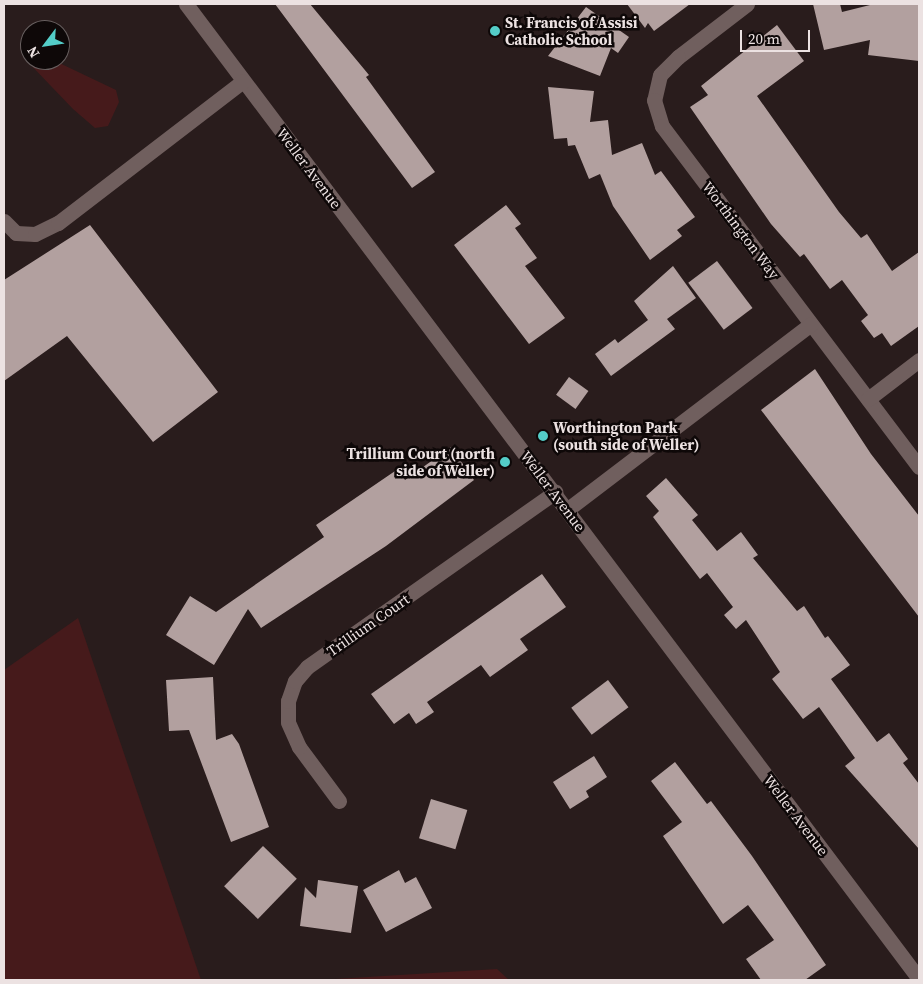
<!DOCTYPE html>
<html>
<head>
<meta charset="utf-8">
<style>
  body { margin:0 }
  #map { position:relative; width:923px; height:984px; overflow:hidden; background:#291c1c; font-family:"Source Serif 4",serif }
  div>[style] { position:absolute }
  .green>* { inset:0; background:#461a1b }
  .building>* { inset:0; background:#b2a09f; transform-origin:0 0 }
  .minor>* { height:15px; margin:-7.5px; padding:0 7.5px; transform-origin:7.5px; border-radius:7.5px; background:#705f5e }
  .dots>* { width:14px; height:14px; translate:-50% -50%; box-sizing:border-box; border:2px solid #0e0808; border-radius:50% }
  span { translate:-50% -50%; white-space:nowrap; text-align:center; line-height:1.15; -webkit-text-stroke:5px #0e0808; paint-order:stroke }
  .poi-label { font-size:15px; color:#ece2e2; font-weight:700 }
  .left { translate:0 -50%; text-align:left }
  .right { translate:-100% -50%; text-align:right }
  .street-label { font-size:15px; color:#ece2e2 }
  .frame { position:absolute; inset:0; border:5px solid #ece2e2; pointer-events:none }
  .north { position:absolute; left:20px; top:20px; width:50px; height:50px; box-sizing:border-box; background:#0e0808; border:1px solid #675f5f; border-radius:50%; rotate:239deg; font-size:14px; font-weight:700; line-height:20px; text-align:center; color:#ece2e2 }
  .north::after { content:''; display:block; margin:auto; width:18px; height:22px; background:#54cdc8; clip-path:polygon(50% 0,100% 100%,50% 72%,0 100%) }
  .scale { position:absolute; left:740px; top:30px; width:70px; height:22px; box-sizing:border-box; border:2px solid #ece2e2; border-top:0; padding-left:6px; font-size:15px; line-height:18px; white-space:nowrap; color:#ece2e2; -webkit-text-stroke:4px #0e0808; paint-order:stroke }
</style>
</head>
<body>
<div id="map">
  <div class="green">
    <i style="clip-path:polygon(30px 49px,30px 60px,53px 60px,116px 90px,119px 102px,108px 126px,95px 128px,73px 109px,26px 60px)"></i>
    <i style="clip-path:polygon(78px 618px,201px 980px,4px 980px,4px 670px)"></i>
    <i style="clip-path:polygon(497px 969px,509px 980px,319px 980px)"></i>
  </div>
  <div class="building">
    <i style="clip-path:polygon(275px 4px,310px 4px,369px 75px,366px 77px,435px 172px,412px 188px)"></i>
    <i style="clip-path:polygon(627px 4px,690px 4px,654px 31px,648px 23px,645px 28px)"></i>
    <i style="clip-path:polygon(813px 4px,840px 4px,842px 12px,874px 4px,919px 4px,919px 61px,868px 55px,870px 40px,824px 50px)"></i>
    <i style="clip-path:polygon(586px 7px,629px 37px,618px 53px,611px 48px,600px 76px,548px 56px)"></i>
    <i style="clip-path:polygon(777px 25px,804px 61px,757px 96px,839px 212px,861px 238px,867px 234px,892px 271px,919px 252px,919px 326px,891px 346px,882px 333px,874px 338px,861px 321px,868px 315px,842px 280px,830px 289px,804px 254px,800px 257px,771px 224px,690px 107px,708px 95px,701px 86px)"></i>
    <i style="clip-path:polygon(548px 87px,594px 91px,590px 122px,608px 120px,612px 155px,642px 143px,655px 175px,661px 171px,695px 217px,677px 230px,682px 236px,650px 260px,613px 206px,600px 174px,589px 179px,575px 145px,568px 146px,567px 138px,554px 139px)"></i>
    <i style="clip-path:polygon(506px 205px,521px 224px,515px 228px,537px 258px,525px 266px,565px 318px,529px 344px,454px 245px)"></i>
    <i style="clip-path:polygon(90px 225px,218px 392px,153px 442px,67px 336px,4px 381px,4px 280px)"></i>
    <i style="left:717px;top:261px;width:59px;height:36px;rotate:53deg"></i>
    <i style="clip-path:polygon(673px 266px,696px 298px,667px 319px,675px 329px,611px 376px,595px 354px,615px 339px,618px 343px,648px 320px,634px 301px)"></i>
    <i style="clip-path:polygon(815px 369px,871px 454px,919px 516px,919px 617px,761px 410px)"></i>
    <i style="left:569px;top:377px;width:24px;height:22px;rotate:36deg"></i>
    <i style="clip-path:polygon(451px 447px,474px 480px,386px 546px,261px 628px,248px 609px,214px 665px,166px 635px,190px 596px,216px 612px,324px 537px,316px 525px,398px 469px,405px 480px)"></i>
    <i style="clip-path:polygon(666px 478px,698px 515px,692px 520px,717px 551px,741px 532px,758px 555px,753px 558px,797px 611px,804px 606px,825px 638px,828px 636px,850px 665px,831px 679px,877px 742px,889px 733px,908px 759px,903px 763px,919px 784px,919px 849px,845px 766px,855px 758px,819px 707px,803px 719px,772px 679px,780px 672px,746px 620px,736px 629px,724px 615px,733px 607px,707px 573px,700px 579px,653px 517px,659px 511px,646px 496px)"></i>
    <i style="clip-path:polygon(542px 574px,566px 607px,520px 639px,528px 650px,490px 677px,481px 665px,427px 702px,434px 712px,416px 724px,409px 713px,394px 724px,371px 694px)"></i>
    <i style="clip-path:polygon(213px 677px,216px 740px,232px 734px,239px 744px,269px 827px,231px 842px,189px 730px,169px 731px,166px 680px)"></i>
    <i style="left:608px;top:680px;width:34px;height:46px;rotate:53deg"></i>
    <i style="clip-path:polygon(594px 756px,607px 777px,586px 791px,589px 797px,570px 809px,553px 782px)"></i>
    <i style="clip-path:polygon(675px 762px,707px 804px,711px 801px,752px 856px,826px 965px,805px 980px,761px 980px,746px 959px,774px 940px,748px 905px,723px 924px,663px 836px,682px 822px,651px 781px)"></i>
    <i style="left:431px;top:799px;width:38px;height:41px;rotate:17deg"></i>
    <i style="left:263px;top:846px;width:47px;height:56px;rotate:44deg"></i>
    <i style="clip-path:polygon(399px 870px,405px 883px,416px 877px,432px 908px,386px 932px,363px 890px)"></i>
    <i style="clip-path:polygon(318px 880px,358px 886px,351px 933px,300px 926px,305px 887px,316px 898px)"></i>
  </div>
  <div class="minor">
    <i style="left:186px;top:4px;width:1220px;rotate:53.06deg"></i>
    <i style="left:747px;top:4px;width:87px;rotate:142.5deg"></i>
    <i style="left:678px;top:57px;width:25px;rotate:135deg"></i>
    <i style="left:660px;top:75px;width:26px;rotate:103deg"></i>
    <i style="left:654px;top:100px;width:27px;rotate:73deg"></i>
    <i style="left:662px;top:126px;width:427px;rotate:53deg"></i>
    <i style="left:4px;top:221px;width:17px;rotate:45deg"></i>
    <i style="left:16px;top:233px;width:19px;rotate:3deg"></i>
    <i style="left:35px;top:234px;width:25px;rotate:-26deg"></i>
    <i style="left:58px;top:223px;width:233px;rotate:-37.5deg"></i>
    <i style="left:868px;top:399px;width:64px;rotate:-37.4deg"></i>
    <i style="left:568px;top:509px;width:305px;rotate:-37.3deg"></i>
    <i style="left:339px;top:801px;width:67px;rotate:-126.5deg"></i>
    <i style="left:299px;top:747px;width:27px;rotate:-114deg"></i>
    <i style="left:288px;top:722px;width:21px;rotate:-90deg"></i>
    <i style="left:288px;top:701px;width:21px;rotate:-71deg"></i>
    <i style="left:295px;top:681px;width:18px;rotate:-49deg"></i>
    <i style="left:307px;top:667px;width:304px;rotate:-35.2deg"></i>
  </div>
  <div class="dots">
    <i style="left:495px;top:31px;background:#54cdc8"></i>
    <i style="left:543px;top:436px;background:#54cdc8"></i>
    <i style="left:505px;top:462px;background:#54cdc8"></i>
  </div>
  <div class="poi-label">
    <span class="left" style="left:505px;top:31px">St. Francis of Assisi<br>Catholic School</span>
    <span class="left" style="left:553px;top:436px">Worthington Park<br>(south side of Weller)</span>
    <span class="right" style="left:495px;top:462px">Trillium Court (north<br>side of Weller)</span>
  </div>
  <div class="street-label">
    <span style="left:309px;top:168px;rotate:53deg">Weller Avenue</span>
    <span style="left:741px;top:230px;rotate:53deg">Worthington Way</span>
    <span style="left:553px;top:491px;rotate:53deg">Weller Avenue</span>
    <span style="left:368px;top:625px;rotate:-35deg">Trillium Court</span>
    <span style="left:796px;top:815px;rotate:53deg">Weller Avenue</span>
  </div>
  <div class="frame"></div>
  <div class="north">N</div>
  <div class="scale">20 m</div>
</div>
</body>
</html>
